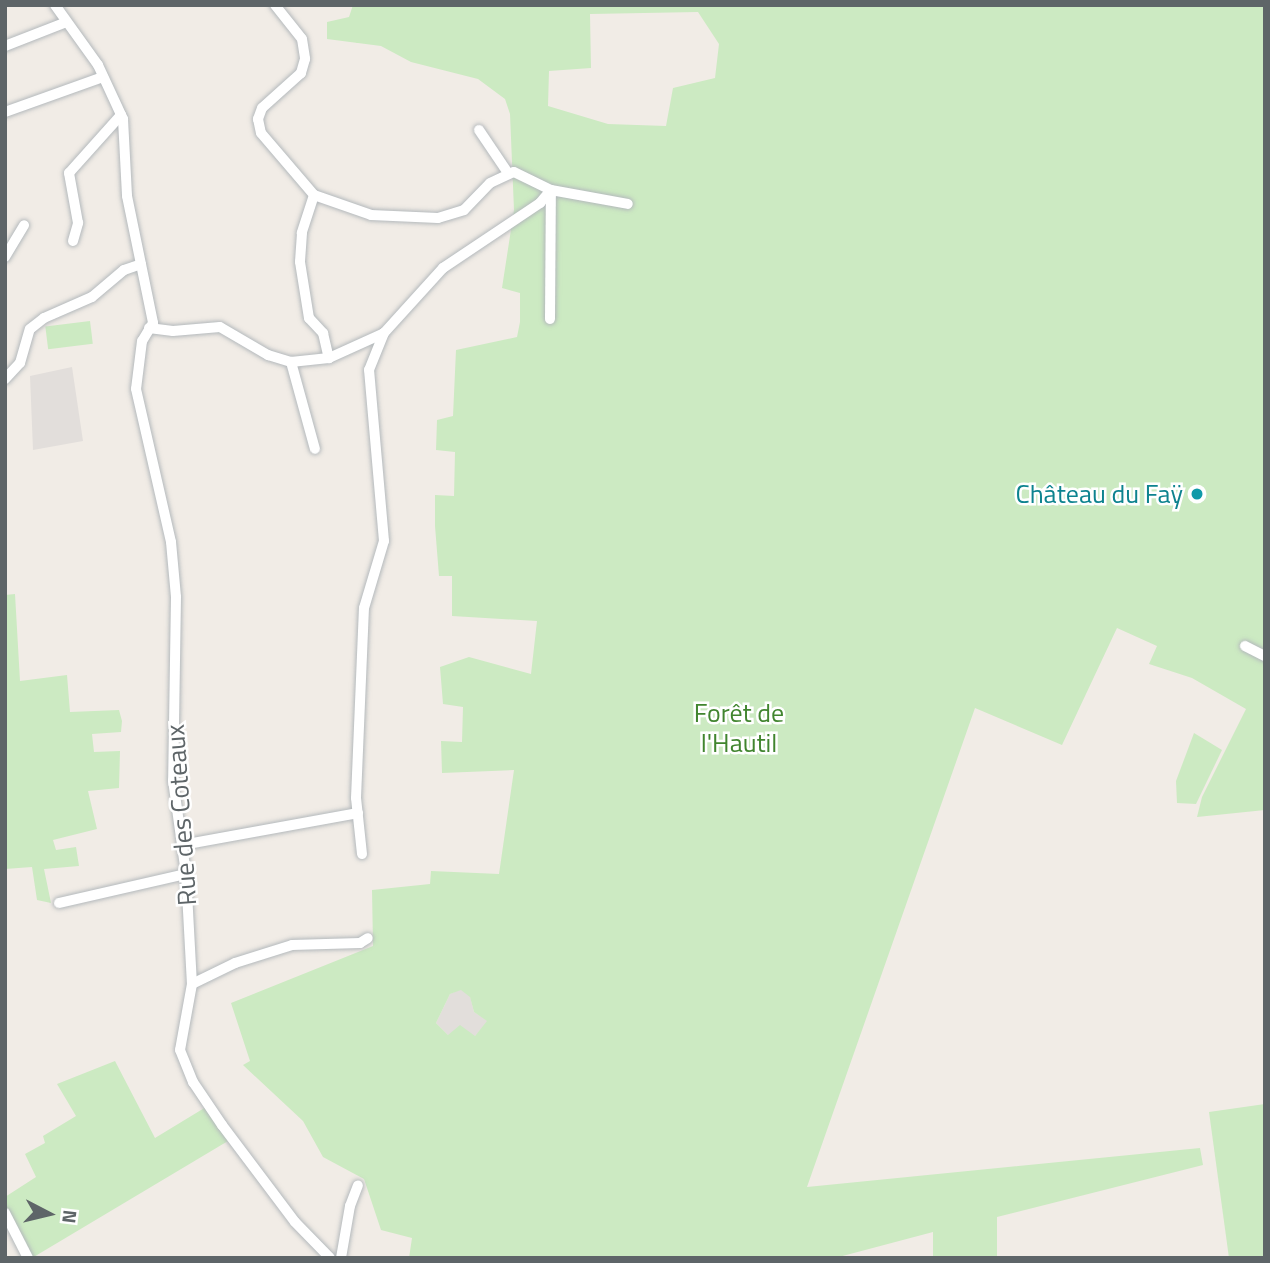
<!DOCTYPE html>
<html>
<head>
<meta charset="utf-8">
<style>
  body { margin:0 }
  #map { position:relative; width:1270px; height:1263px; overflow:hidden; background:#f1ece6; font-family:"Titillium Web",sans-serif }
  div>[style] { position:absolute }
  .industrial>* { inset:0; background:#e2dedb }
  .green>* { inset:0; background:#cceac2; transform-origin:0 0 }
  .roads { filter:drop-shadow(0 0 2px #b4b9bc) drop-shadow(0 0 2px #b4b9bc) }
  .minor>* { height:10px; margin:-5px; padding:0 5px; transform-origin:5px; border-radius:5px; background:#fff }
  .dots>* { width:19px; height:19px; translate:-50% -50%; box-sizing:border-box; border:4px solid #fff; border-radius:50% }
  span { translate:-50% -50%; white-space:nowrap; text-align:center; line-height:1.15; -webkit-text-stroke:5px #fff; paint-order:stroke }
  .culture-label { font-size:26px; color:#0d838f }
  .right { translate:-100% -50%; text-align:right }
  .park-label { font-size:26px; color:#41852f }
  .street-label { font-size:26px; color:#5e6568 }
  .frame { position:absolute; inset:0; border:7px solid #5e6568; pointer-events:none }
  .north { position:absolute; left:14px; top:1179px; width:70px; height:70px; -webkit-text-stroke:5px #fff; paint-order:stroke; rotate:97deg; font-size:19px; font-weight:700; line-height:28px; text-align:center; color:#5e6568 }
  .north::after { content:''; display:block; margin:auto; width:24px; height:32px; background:#5e6568; clip-path:polygon(50% 0,100% 100%,50% 72%,0 100%) }
</style>
</head>
<body>
<div id="map">
  <div class="industrial">
    <i style="clip-path:polygon(72px 367px,83px 441px,33px 450px,30px 376px)"></i>
    <i style="clip-path:polygon(461px 989px,470px 996px,474px 1012px,488px 1021px,475px 1036px,448px 1035px,436px 1023px,450px 994px)"></i>
  </div>
  <div class="green">
    <i style="clip-path:polygon(evenodd,353px 5px,1265px 5px,1265px 810px,1197px 817px,1202px 797px,1246px 709px,1192px 678px,1149px 664px,1157px 646px,1117px 628px,1062px 745px,975px 708px,807px 1187px,1200px 1148px,1203px 1165px,997px 1217px,997px 1258px,933px 1258px,933px 1232px,835px 1258px,409px 1258px,412px 1238px,381px 1230px,364px 1179px,323px 1157px,303px 1121px,243px 1065px,250px 1061px,231px 1003px,373px 946px,372px 890px,430px 884px,431px 871px,499px 874px,514px 770px,442px 773px,441px 741px,462px 742px,463px 707px,443px 704px,440px 667px,469px 657px,531px 674px,537px 621px,452px 616px,452px 576px,439px 576px,435px 526px,435px 495px,454px 496px,455px 452px,436px 450px,437px 420px,453px 416px,456px 350px,517px 337px,520px 322px,520px 293px,502px 288px,514px 210px,510px 114px,505px 99px,478px 79px,411px 62px,381px 46px,327px 39px,327px 22px,349px 17px,353px 5px,698px 12px,719px 44px,715px 78px,673px 88px,666px 126px,608px 124px,548px 106px,549px 71px,591px 68px,590px 14px,698px 12px,353px 5px,461px 990px,470px 997px,474px 1012px,487px 1021px,475px 1036px,460px 1025px,448px 1035px,436px 1023px,450px 994px,461px 990px)"></i>
    <i style="left:90px;top:321px;width:23px;height:45px;rotate:83deg"></i>
    <i style="clip-path:polygon(15px 594px,20px 681px,67px 675px,70px 712px,119px 710px,122px 721px,121px 732px,92px 734px,94px 752px,120px 751px,119px 788px,88px 791px,97px 829px,53px 840px,56px 850px,76px 847px,79px 866px,44px 869px,51px 903px,37px 900px,32px 867px,5px 869px,5px 595px)"></i>
    <i style="clip-path:polygon(1194px 733px,1222px 750px,1196px 804px,1177px 803px,1176px 781px)"></i>
    <i style="clip-path:polygon(115px 1061px,155px 1138px,206px 1107px,228px 1141px,32px 1258px,5px 1209px,5px 1197px,36px 1177px,25px 1154px,45px 1143px,43px 1136px,76px 1116px,57px 1084px)"></i>
    <i style="clip-path:polygon(1265px 1104px,1265px 1258px,1229px 1258px,1209px 1112px)"></i>
  </div>
  <div class="roads">
    <div class="minor">
      <i style="left:55px;top:5px;width:74px;rotate:54.4deg"></i>
      <i style="left:98px;top:65px;width:60px;rotate:65.2deg"></i>
      <i style="left:123px;top:119px;width:77px;rotate:87deg"></i>
      <i style="left:127px;top:196px;width:130px;rotate:78.4deg"></i>
      <i style="left:153px;top:323px;width:21px;rotate:121deg"></i>
      <i style="left:142px;top:341px;width:48px;rotate:97.1deg"></i>
      <i style="left:136px;top:389px;width:157px;rotate:77.1deg"></i>
      <i style="left:171px;top:542px;width:55px;rotate:84.8deg"></i>
      <i style="left:176px;top:597px;width:183px;rotate:90.9deg"></i>
      <i style="left:173px;top:780px;width:95px;rotate:82.1deg"></i>
      <i style="left:186px;top:874px;width:110px;rotate:86.9deg"></i>
      <i style="left:192px;top:984px;width:67px;rotate:100.3deg"></i>
      <i style="left:180px;top:1050px;width:35px;rotate:68deg"></i>
      <i style="left:193px;top:1082px;width:52px;rotate:56deg"></i>
      <i style="left:222px;top:1125px;width:121px;rotate:53deg"></i>
      <i style="left:295px;top:1222px;width:50px;rotate:45.8deg"></i>
      <i style="left:275px;top:5px;width:43px;rotate:51.5deg"></i>
      <i style="left:302px;top:39px;width:20px;rotate:81deg"></i>
      <i style="left:305px;top:59px;width:15px;rotate:106deg"></i>
      <i style="left:301px;top:73px;width:52px;rotate:138.1deg"></i>
      <i style="left:262px;top:108px;width:12px;rotate:110deg"></i>
      <i style="left:258px;top:119px;width:14px;rotate:78deg"></i>
      <i style="left:261px;top:133px;width:82px;rotate:49.5deg"></i>
      <i style="left:314px;top:195px;width:60px;rotate:19.3deg"></i>
      <i style="left:371px;top:215px;width:67px;rotate:2.6deg"></i>
      <i style="left:438px;top:218px;width:27px;rotate:-17deg"></i>
      <i style="left:464px;top:210px;width:37px;rotate:-46deg"></i>
      <i style="left:490px;top:183px;width:26px;rotate:-25deg"></i>
      <i style="left:514px;top:172px;width:41px;rotate:25.9deg"></i>
      <i style="left:551px;top:190px;width:78px;rotate:10.3deg"></i>
      <i style="left:5px;top:46px;width:63px;rotate:-21.3deg"></i>
      <i style="left:5px;top:112px;width:104px;rotate:-19.7deg"></i>
      <i style="left:479px;top:130px;width:52px;rotate:56deg"></i>
      <i style="left:314px;top:195px;width:40px;rotate:108deg"></i>
      <i style="left:302px;top:233px;width:29px;rotate:94deg"></i>
      <i style="left:300px;top:262px;width:57px;rotate:80.9deg"></i>
      <i style="left:309px;top:318px;width:21px;rotate:47deg"></i>
      <i style="left:323px;top:333px;width:26px;rotate:77deg"></i>
      <i style="left:73px;top:241px;width:19px;rotate:-74deg"></i>
      <i style="left:78px;top:223px;width:51px;rotate:-100.2deg"></i>
      <i style="left:69px;top:173px;width:78px;rotate:-48.1deg"></i>
      <i style="left:5px;top:257px;width:37px;rotate:-59deg"></i>
      <i style="left:550px;top:319px;width:128px;rotate:-89.6deg"></i>
      <i style="left:149px;top:328px;width:24px;rotate:7deg"></i>
      <i style="left:173px;top:331px;width:47px;rotate:-4.9deg"></i>
      <i style="left:220px;top:327px;width:56px;rotate:30.3deg"></i>
      <i style="left:268px;top:355px;width:24px;rotate:17deg"></i>
      <i style="left:291px;top:362px;width:38px;rotate:-6deg"></i>
      <i style="left:329px;top:358px;width:60px;rotate:-24.4deg"></i>
      <i style="left:384px;top:333px;width:88px;rotate:-47.8deg"></i>
      <i style="left:443px;top:268px;width:117px;rotate:-33.8deg"></i>
      <i style="left:540px;top:203px;width:17px;rotate:-50deg"></i>
      <i style="left:291px;top:362px;width:90px;rotate:74.6deg"></i>
      <i style="left:5px;top:379px;width:22px;rotate:-47deg"></i>
      <i style="left:20px;top:363px;width:35px;rotate:-74deg"></i>
      <i style="left:30px;top:329px;width:18px;rotate:-38deg"></i>
      <i style="left:44px;top:318px;width:52px;rotate:-23.6deg"></i>
      <i style="left:92px;top:297px;width:42px;rotate:-40.2deg"></i>
      <i style="left:124px;top:270px;width:18px;rotate:-19deg"></i>
      <i style="left:1245px;top:646px;width:22px;rotate:27deg"></i>
      <i style="left:182px;top:845px;width:179px;rotate:-10.3deg"></i>
      <i style="left:362px;top:854px;width:56px;rotate:-96.1deg"></i>
      <i style="left:356px;top:798px;width:190px;rotate:-87.6deg"></i>
      <i style="left:364px;top:608px;width:70px;rotate:-73.4deg"></i>
      <i style="left:384px;top:541px;width:172px;rotate:-95deg"></i>
      <i style="left:369px;top:370px;width:40px;rotate:-68deg"></i>
      <i style="left:59px;top:903px;width:130px;rotate:-12.9deg"></i>
      <i style="left:192px;top:984px;width:48px;rotate:-26deg"></i>
      <i style="left:235px;top:963px;width:60px;rotate:-17.5deg"></i>
      <i style="left:292px;top:945px;width:68px;rotate:-1.7deg"></i>
      <i style="left:360px;top:943px;width:9px;rotate:-32deg"></i>
      <i style="left:5px;top:1213px;width:51px;rotate:62.9deg"></i>
      <i style="left:341px;top:1258px;width:53px;rotate:-80.2deg"></i>
      <i style="left:350px;top:1206px;width:22px;rotate:-69deg"></i>
    </div>
  </div>
  <div class="dots">
    <i style="left:1197px;top:494px;background:#0f9aa8"></i>
  </div>
  <div class="culture-label">
    <span class="right" style="left:1183px;top:494px">Château du Faÿ</span>
  </div>
  <div class="park-label">
    <span style="left:739px;top:728px">Forêt de<br>l'Hautil</span>
  </div>
  <div class="street-label">
    <span style="left:181px;top:815px;rotate:-94deg">Rue des Coteaux</span>
  </div>
  <div class="frame"></div>
  <div class="north">N</div>
</div>
</body>
</html>
